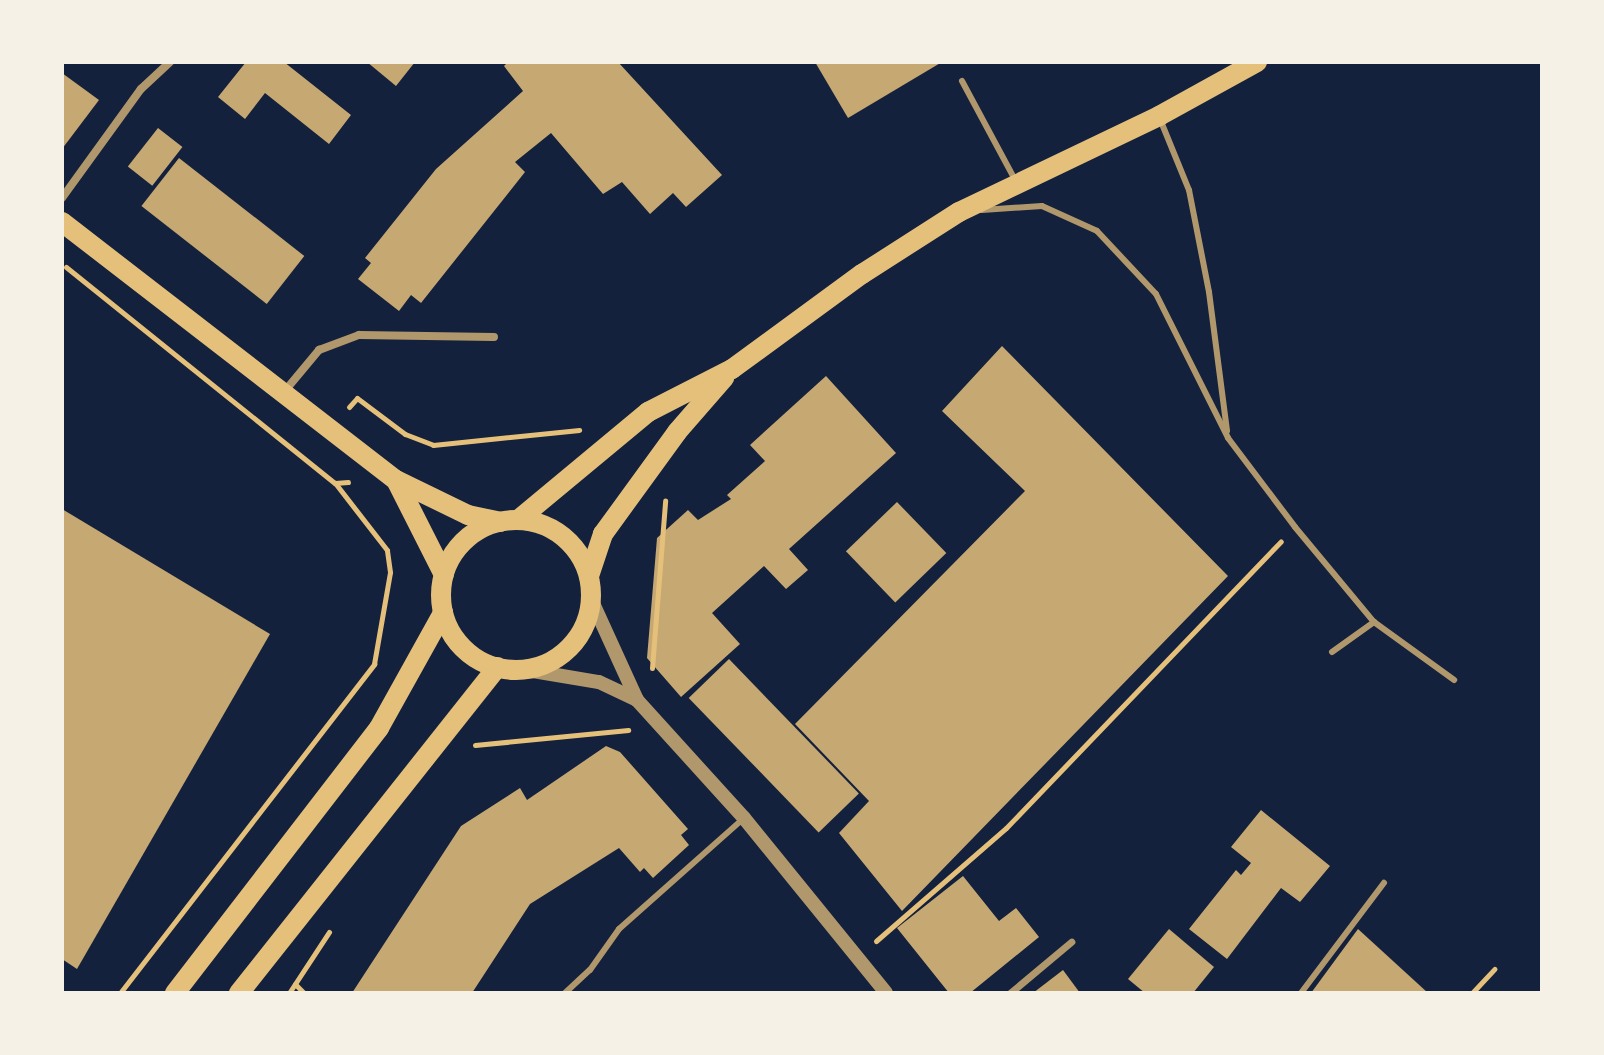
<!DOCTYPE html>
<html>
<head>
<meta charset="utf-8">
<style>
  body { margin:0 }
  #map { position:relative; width:1604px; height:1055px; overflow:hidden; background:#14213d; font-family:Lato,sans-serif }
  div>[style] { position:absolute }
  .building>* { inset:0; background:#c6a872; transform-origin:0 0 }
  .path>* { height:5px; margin:-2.5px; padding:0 2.5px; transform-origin:2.5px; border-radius:2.5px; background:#e5c07b }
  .service>* { height:6px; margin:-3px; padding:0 3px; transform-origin:3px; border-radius:3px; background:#b1986c }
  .pedestrian>* { height:7px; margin:-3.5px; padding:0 3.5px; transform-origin:3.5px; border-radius:3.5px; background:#b1986c }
  .minor>* { height:8px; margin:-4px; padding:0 4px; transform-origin:4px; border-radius:4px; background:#b1986c }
  .tertiary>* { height:14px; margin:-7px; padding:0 7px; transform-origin:7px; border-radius:7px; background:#b1986c }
  .primary>* { height:20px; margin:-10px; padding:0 10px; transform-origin:10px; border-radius:10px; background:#e5c07b }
  .primary>.ring { margin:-10px; padding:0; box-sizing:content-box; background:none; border:20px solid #e5c07b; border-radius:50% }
  span { translate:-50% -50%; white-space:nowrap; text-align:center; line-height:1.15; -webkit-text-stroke:7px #f6f1e7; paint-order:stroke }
  .frame { position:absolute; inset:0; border:64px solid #f6f1e7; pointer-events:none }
</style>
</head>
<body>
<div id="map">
  <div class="building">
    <i style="clip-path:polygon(246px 62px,284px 62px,351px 115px,329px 144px,265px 93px,245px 119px,218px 97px)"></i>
    <i style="clip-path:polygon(367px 62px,415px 62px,396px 86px)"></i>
    <i style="clip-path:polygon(508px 62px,618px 62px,722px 175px,686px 207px,673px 193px,650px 214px,622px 182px,603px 194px,551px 133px,515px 162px,525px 172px,421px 303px,411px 295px,399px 311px,358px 279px,371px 263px,365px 258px,436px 169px,523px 91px,504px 66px)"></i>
    <i style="clip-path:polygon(815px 62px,942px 62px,848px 118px)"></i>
    <i style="clip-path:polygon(62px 73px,99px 100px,62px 149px)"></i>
    <i style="left:158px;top:128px;width:31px;height:49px;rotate:38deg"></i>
    <i style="left:179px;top:158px;width:159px;height:61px;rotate:38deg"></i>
    <i style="clip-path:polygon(1002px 346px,1228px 576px,902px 911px,839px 833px,869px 801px,795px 724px,1025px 491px,942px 411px)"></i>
    <i style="clip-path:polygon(826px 376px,896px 453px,789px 549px,808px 570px,786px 589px,764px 566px,712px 613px,740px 644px,681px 697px,647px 658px,657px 538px,688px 510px,698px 520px,731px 499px,727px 495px,765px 461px,750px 445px)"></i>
    <i style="left:897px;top:502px;width:71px;height:71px;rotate:46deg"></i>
    <i style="clip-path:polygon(62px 509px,270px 634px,77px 969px,62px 959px)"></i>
    <i style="left:729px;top:659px;width:187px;height:56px;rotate:46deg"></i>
    <i style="clip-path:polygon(606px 746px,620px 752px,688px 829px,681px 835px,689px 845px,653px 878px,644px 868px,640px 872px,619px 848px,530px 904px,472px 993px,352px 993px,461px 826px,520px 788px,527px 800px)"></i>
    <i style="clip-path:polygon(1261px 810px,1330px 866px,1300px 902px,1281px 888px,1227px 959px,1189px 929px,1236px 870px,1241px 875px,1251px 863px,1231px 847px)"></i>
    <i style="clip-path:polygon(963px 876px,999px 921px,1016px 908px,1039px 937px,970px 993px,949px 993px,897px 928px)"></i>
    <i style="clip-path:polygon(1169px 929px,1214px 967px,1193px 993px,1145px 993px,1128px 979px)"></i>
    <i style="clip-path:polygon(1358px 929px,1428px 993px,1311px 993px)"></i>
    <i style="clip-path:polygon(1063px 970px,1080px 993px,1033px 993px)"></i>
  </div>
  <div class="path">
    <i style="left:66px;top:267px;width:345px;rotate:38.8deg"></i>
    <i style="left:335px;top:483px;width:13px;rotate:-4deg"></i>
    <i style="left:349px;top:407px;width:12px;rotate:-48deg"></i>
    <i style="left:357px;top:398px;width:60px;rotate:36.9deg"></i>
    <i style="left:405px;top:434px;width:30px;rotate:21deg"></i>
    <i style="left:433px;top:445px;width:147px;rotate:-5.9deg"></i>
    <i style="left:652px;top:668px;width:168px;rotate:-85.5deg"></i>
    <i style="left:475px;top:745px;width:154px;rotate:-5.6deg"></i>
    <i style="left:876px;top:941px;width:172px;rotate:-41deg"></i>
    <i style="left:1006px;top:828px;width:397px;rotate:-46.2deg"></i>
    <i style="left:295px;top:984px;width:13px;rotate:45deg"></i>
    <i style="left:120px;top:993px;width:416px;rotate:-52.3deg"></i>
    <i style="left:374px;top:664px;width:93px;rotate:-80.1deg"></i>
    <i style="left:390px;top:572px;width:22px;rotate:-98deg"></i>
    <i style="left:387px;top:550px;width:85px;rotate:-127.8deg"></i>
    <i style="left:289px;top:993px;width:73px;rotate:-56.7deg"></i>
    <i style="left:1472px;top:993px;width:33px;rotate:-47deg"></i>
  </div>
  <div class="service">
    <i style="left:962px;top:81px;width:112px;rotate:61.8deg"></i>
    <i style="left:1160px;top:119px;width:77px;rotate:67.8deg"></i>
    <i style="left:1189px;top:190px;width:104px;rotate:78.9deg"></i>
    <i style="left:1209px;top:292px;width:140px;rotate:82.6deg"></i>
    <i style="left:982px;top:210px;width:60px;rotate:-3.8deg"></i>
    <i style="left:1042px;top:206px;width:60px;rotate:24.4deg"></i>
    <i style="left:1097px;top:231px;width:86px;rotate:46.9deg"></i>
    <i style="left:1156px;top:294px;width:161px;rotate:63.4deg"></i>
    <i style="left:1228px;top:438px;width:111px;rotate:53deg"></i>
    <i style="left:1295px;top:527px;width:124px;rotate:50.3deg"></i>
    <i style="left:1374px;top:622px;width:99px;rotate:35.9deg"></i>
    <i style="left:1332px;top:652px;width:52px;rotate:-35.5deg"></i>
    <i style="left:565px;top:993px;width:34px;rotate:-43deg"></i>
    <i style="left:590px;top:970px;width:50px;rotate:-54.7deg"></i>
    <i style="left:619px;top:929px;width:167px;rotate:-41.6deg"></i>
    <i style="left:1301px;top:993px;width:138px;rotate:-53deg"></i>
  </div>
  <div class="pedestrian">
    <i style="left:1010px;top:993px;width:80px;rotate:-39.9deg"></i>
  </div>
  <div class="minor">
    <i style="left:62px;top:198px;width:135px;rotate:-54.1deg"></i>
    <i style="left:141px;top:89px;width:40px;rotate:-43deg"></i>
    <i style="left:284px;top:392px;width:55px;rotate:-50.2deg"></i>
    <i style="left:319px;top:350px;width:43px;rotate:-20.6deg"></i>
    <i style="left:359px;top:335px;width:135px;rotate:0.8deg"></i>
  </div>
  <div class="tertiary">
    <i style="left:591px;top:599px;width:111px;rotate:65.5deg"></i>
    <i style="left:521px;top:669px;width:79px;rotate:9.5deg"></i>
    <i style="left:599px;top:682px;width:42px;rotate:25.3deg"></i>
    <i style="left:637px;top:700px;width:159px;rotate:47.8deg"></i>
    <i style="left:744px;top:818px;width:225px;rotate:50.9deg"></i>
  </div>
  <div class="primary">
    <i style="left:62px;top:222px;width:422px;rotate:37.7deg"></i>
    <i style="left:396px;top:480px;width:80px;rotate:25.9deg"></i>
    <i style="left:468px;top:515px;width:33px;rotate:12deg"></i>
    <i style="left:396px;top:480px;width:106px;rotate:63.2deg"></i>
    <i style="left:518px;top:520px;width:169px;rotate:-39.7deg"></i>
    <i style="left:648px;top:412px;width:94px;rotate:-27.1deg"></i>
    <i style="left:732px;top:369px;width:161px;rotate:-36.2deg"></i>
    <i style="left:862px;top:274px;width:115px;rotate:-32.6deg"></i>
    <i style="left:959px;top:212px;width:222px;rotate:-25.6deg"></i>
    <i style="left:1159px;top:116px;width:112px;rotate:-28.9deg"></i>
    <i class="ring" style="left:441px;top:520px;width:130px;height:130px"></i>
    <i style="left:589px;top:576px;width:44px;rotate:-71.6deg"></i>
    <i style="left:603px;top:534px;width:126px;rotate:-54deg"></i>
    <i style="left:677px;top:432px;width:72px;rotate:-49deg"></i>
    <i style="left:175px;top:993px;width:334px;rotate:-52.4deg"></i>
    <i style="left:379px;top:728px;width:132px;rotate:-60.9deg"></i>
    <i style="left:239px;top:993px;width:416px;rotate:-51.6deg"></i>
  </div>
  <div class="frame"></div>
</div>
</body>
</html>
